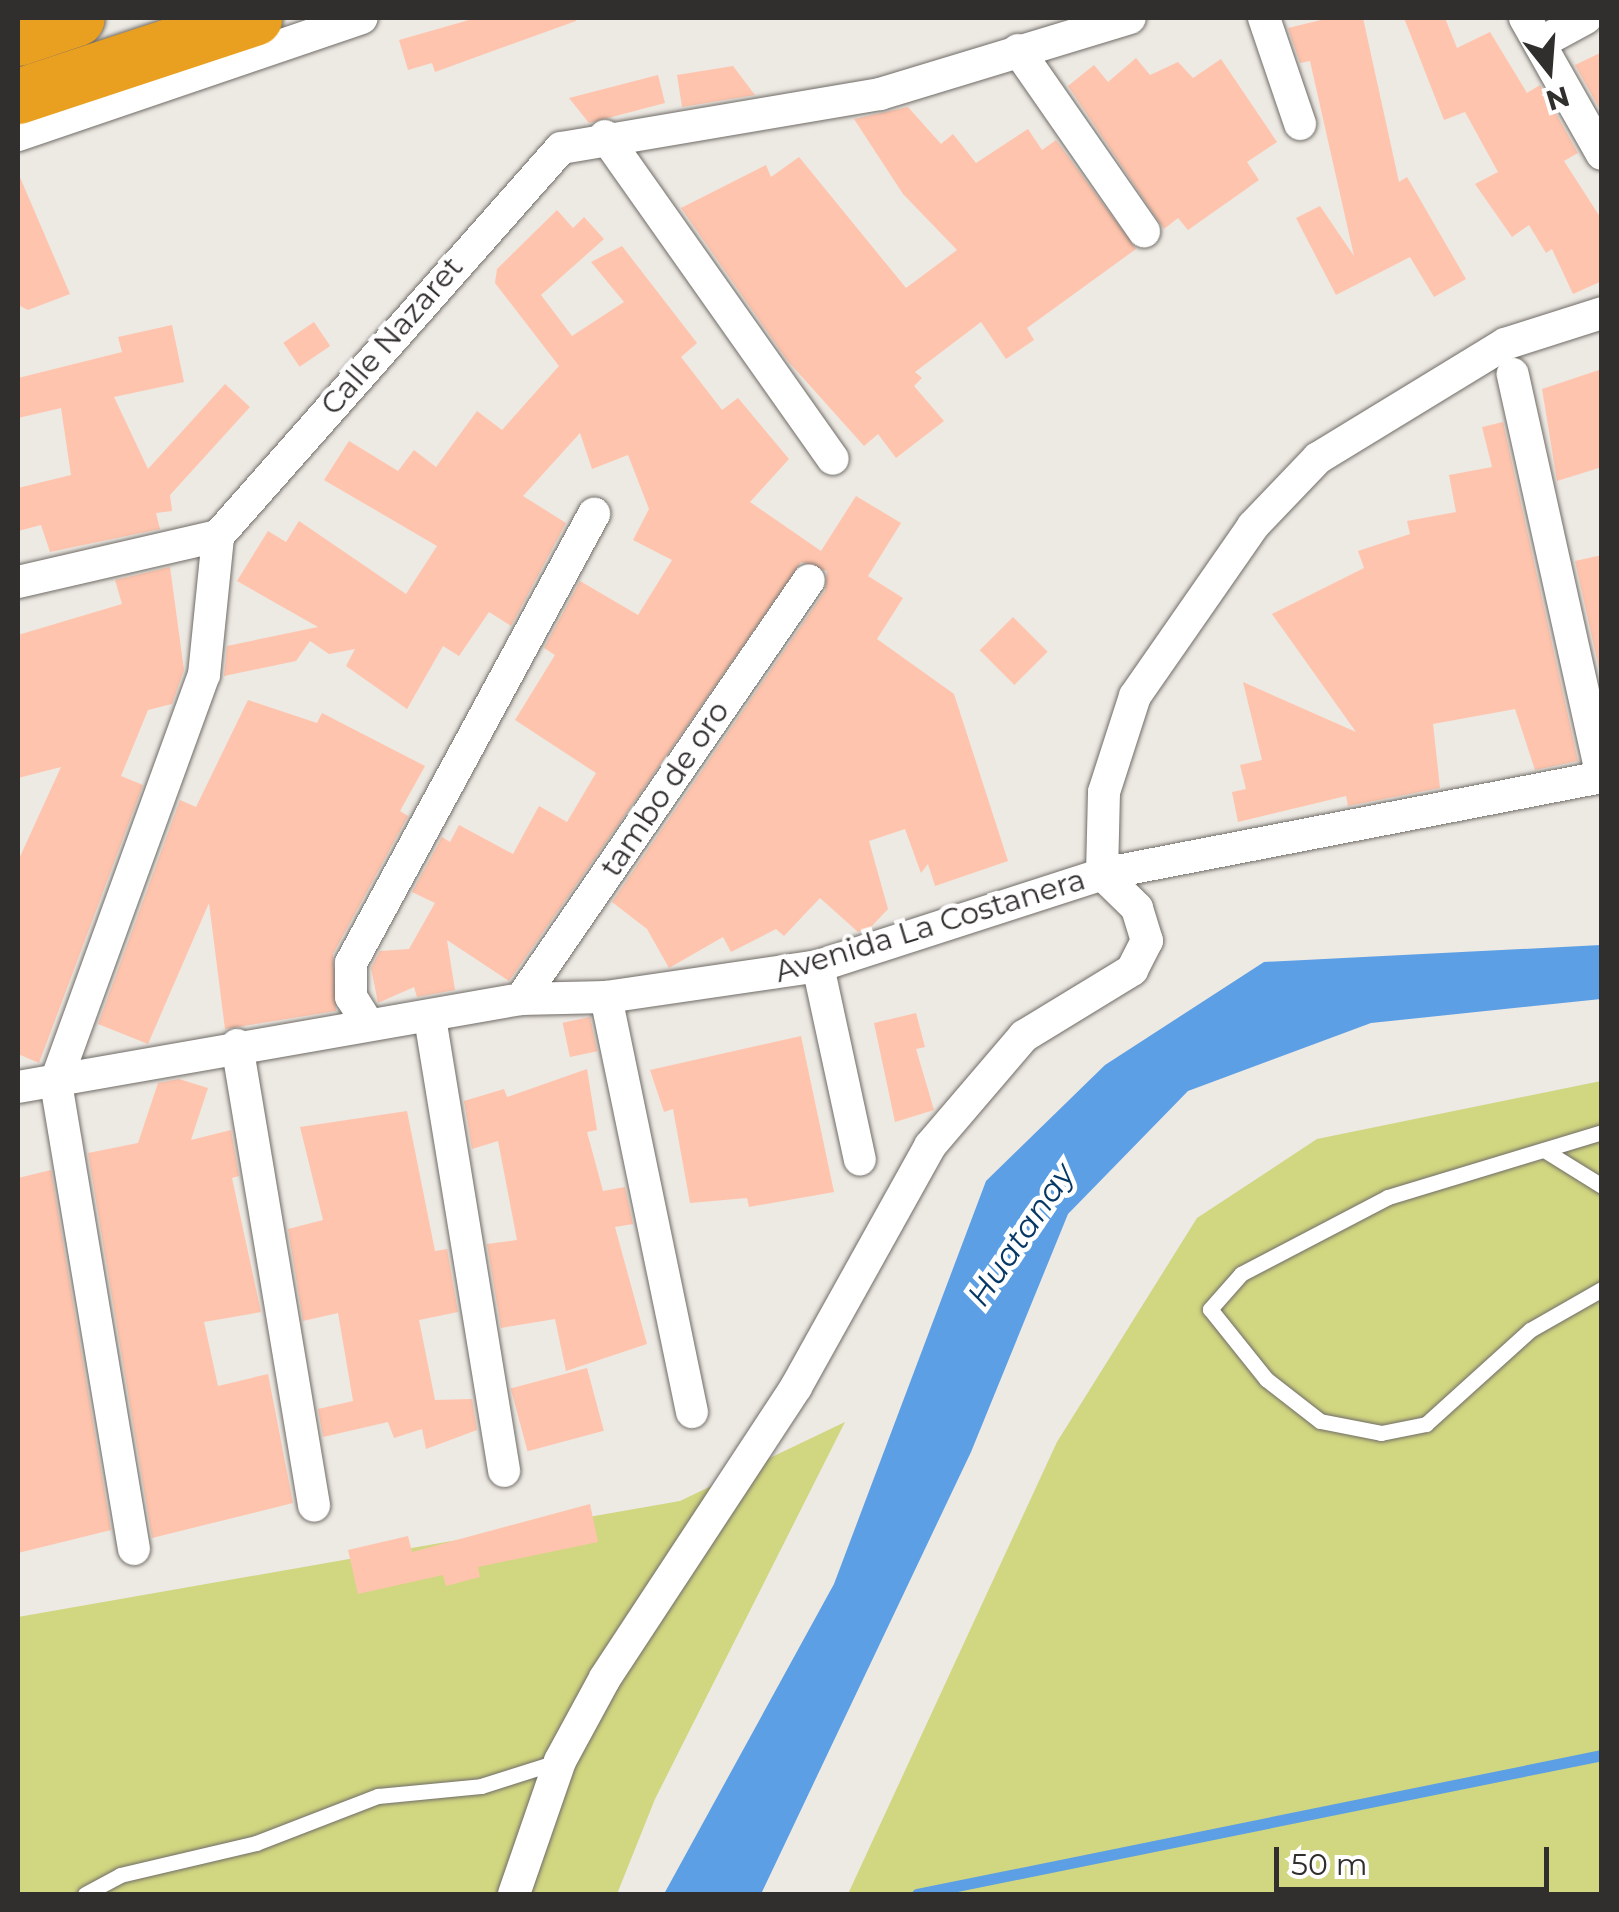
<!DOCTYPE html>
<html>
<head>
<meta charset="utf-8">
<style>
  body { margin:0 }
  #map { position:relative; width:1619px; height:1912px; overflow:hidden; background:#ede9e3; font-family:Montserrat,sans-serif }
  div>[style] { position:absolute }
  .green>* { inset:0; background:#d1d680 }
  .water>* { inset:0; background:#5c9fe5 }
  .stream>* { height:11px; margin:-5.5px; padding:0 5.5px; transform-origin:5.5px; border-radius:5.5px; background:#5c9fe5 }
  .building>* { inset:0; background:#ffc4ad; transform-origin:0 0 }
  .roads { filter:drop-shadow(0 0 2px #706c67) drop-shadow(0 0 2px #706c67) }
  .lane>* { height:15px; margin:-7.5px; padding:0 7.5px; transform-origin:7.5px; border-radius:7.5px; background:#fff }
  .street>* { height:32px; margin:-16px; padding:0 16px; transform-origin:16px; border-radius:16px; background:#fff }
  .highway>* { height:55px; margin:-27.5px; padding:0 27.5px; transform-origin:27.5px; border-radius:27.5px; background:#e99f20 }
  span { translate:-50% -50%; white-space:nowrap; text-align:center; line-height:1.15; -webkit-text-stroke:9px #fff; paint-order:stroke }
  .street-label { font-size:30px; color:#312f2d }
  .water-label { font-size:32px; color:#063865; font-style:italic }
  .frame { position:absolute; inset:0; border:20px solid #312f2d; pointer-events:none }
  .north { position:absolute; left:1499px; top:20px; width:100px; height:100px; -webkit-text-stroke:8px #fff; paint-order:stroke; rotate:163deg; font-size:28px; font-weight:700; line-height:40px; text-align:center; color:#312f2d }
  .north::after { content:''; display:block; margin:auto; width:35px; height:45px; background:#312f2d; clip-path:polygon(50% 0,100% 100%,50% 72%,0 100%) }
  .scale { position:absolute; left:1274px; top:1847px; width:275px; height:45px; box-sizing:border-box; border:5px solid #312f2d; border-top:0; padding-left:12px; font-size:30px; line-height:35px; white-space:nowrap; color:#312f2d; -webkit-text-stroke:8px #fff; paint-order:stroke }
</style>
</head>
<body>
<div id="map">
  <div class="green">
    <i style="clip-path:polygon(1601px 1081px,1601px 1894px,848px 1894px,1057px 1442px,1197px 1218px,1317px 1139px)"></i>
    <i style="clip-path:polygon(845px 1422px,655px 1799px,617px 1894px,18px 1894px,18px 1617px,680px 1501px)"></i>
  </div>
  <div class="water">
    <i style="clip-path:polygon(1601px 945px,1601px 999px,1371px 1023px,1188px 1091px,1068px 1214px,971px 1452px,761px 1894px,664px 1894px,834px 1584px,986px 1181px,1105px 1065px,1264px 962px)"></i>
  </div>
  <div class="stream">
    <i style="left:917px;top:1894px;width:699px;rotate:-11.47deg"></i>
  </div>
  <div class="building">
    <i style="clip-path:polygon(476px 18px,575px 18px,576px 21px,435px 72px,432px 63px,408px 70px,399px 40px)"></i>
    <i style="clip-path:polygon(1329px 18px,1363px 18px,1399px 182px,1407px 177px,1466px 279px,1434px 297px,1410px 257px,1336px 295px,1296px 218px,1320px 206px,1354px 256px,1310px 61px,1300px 63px,1288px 28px)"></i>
    <i style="clip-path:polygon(1404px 18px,1445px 18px,1457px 48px,1490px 32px,1527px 93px,1540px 85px,1578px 153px,1564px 161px,1602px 220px,1602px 281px,1573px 294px,1552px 249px,1546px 253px,1529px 225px,1512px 237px,1475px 184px,1498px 172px,1465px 112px,1444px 120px)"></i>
    <i style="clip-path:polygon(1602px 52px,1602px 113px,1575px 65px)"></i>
    <i style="clip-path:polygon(1136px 58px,1150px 75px,1178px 62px,1193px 78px,1221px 59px,1277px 142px,1247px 162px,1259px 180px,1188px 230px,1178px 218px,1164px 229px,1068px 86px,1094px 65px,1108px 82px)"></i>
    <i style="clip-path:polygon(733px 66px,755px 95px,682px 107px,677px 75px)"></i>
    <i style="clip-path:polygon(658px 75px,665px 103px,589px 123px,569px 98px)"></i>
    <i style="clip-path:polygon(908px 107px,941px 144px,953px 134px,976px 163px,1028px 129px,1042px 150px,1056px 140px,1136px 249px,1027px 328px,1034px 340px,1006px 359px,981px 322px,915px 372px,922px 378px,914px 386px,944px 421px,896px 458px,878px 434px,864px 446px,787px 360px,681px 208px,766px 165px,771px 177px,799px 157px,906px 288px,957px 250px,903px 194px,854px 119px)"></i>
    <i style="clip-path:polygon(19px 175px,70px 294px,28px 310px,18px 305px)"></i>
    <i style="clip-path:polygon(557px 210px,573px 228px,584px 217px,604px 239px,541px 295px,572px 336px,624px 302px,591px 262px,622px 246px,697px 343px,681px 357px,722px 410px,738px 398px,789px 459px,750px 502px,821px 551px,856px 496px,901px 523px,868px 576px,903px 598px,877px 639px,954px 694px,1008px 861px,935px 886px,928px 864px,921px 873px,905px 829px,869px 841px,888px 909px,870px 928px,858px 932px,820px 898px,784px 936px,776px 929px,731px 952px,723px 937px,669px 968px,647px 929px,612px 902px,825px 591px,827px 571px,801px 562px,509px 981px,447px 940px,455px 990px,417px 997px,414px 987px,378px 1003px,371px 968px,380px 951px,409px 949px,435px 903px,412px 892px,442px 837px,450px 842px,459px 825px,513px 854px,539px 806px,567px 822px,596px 773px,515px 720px,555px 655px,544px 648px,580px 581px,638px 615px,672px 560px,633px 540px,649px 509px,628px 455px,592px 469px,580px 433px,523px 496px,566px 523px,511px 626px,489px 612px,459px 656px,443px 646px,407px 709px,346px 666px,355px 649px,329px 654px,310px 641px,296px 661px,224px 676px,227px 646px,318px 627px,237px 581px,268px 531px,286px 542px,299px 521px,406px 594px,437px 546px,324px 480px,349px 441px,398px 471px,414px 450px,436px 467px,477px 411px,502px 430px,559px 366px,495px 283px,497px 269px)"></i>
    <i style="left:314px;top:322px;width:29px;height:37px;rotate:56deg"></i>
    <i style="clip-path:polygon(172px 325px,184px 382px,114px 397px,148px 469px,225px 384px,250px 407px,170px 495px,172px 511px,156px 513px,160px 529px,50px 552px,41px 525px,18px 531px,18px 488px,71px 475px,61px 408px,18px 418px,18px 378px,122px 352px,118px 337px)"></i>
    <i style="clip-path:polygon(1602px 369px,1602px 467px,1557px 481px,1542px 389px)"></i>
    <i style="clip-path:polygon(1503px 422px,1578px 761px,1535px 770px,1515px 709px,1433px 724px,1440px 788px,1348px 806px,1346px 796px,1238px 822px,1232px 792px,1246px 789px,1240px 765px,1262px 760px,1243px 682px,1356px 732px,1272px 614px,1364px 568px,1358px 551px,1410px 534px,1407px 521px,1456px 512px,1449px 475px,1492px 467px,1482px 427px)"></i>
    <i style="clip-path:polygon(1602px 555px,1602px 682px,1575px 561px)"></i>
    <i style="clip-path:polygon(170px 567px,184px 670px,172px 704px,148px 710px,121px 776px,143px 785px,39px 1063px,18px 1054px,18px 861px,61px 767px,18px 778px,18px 635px,122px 604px,115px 580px)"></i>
    <i style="left:1013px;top:617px;width:49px;height:47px;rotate:45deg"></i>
    <i style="clip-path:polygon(248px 700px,317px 723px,322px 713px,425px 766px,400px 811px,408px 816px,333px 954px,336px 1011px,225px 1029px,209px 903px,148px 1044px,98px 1024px,180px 800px,196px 807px)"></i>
    <i style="clip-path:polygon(916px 1013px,925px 1047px,916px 1049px,934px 1110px,895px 1122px,874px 1023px)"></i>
    <i style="left:590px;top:1017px;width:35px;height:28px;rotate:78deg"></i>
    <i style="clip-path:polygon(801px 1036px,834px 1192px,749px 1207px,747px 1198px,690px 1203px,673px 1109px,664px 1112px,650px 1070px)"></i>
    <i style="clip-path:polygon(587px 1069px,597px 1130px,587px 1132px,603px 1191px,625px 1187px,633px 1224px,615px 1227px,647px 1344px,566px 1371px,555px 1319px,501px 1328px,487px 1244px,517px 1240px,498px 1141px,472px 1149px,464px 1101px,504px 1089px,507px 1097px)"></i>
    <i style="clip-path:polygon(179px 1079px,208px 1088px,191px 1140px,231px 1130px,239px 1176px,232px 1178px,261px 1312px,204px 1322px,218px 1386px,268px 1374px,293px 1503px,152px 1538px,88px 1153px,138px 1143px,158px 1083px)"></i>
    <i style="clip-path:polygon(407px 1111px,435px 1251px,447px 1249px,458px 1312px,419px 1320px,435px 1400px,472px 1399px,477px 1430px,426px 1449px,422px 1429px,394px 1438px,388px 1422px,323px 1437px,318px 1409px,353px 1401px,338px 1313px,303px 1321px,288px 1229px,323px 1220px,300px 1127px)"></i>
    <i style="clip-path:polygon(51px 1170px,111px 1530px,18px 1553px,18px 1178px)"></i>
    <i style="left:587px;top:1368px;width:65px;height:79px;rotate:75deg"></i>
    <i style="clip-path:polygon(590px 1504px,598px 1542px,478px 1567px,480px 1577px,446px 1586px,443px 1575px,358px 1594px,348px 1550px,408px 1536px,412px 1552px)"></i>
  </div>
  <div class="roads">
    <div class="lane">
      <i style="left:1602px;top:1132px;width:224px;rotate:163.1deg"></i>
      <i style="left:1388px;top:1197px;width:166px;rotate:152.4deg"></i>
      <i style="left:1241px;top:1274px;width:47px;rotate:131.5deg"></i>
      <i style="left:1210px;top:1309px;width:90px;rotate:51.3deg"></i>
      <i style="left:1266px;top:1379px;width:68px;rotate:37.9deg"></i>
      <i style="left:1320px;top:1421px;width:62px;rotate:11.1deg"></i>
      <i style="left:1381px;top:1433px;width:46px;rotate:-11.3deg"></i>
      <i style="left:1426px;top:1424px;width:140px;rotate:-42.1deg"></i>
      <i style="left:1530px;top:1330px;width:83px;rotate:-29.7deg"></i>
      <i style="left:1544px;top:1150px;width:68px;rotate:31.8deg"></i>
      <i style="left:85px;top:1894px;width:40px;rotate:-28deg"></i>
      <i style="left:120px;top:1875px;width:140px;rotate:-13.2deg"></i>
      <i style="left:256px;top:1843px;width:131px;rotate:-21.1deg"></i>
      <i style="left:378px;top:1796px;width:103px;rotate:-5.5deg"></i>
      <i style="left:481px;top:1786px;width:83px;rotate:-17.6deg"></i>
    </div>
    <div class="street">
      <i style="left:1264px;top:18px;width:112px;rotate:71.2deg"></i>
      <i style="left:1525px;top:18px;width:156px;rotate:60.5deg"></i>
      <i style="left:1540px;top:43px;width:52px;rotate:-28.5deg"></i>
      <i style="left:1018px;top:50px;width:221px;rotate:55.2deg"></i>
      <i style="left:18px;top:135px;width:363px;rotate:-18.8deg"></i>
      <i style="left:605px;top:136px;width:395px;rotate:54.8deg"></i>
      <i style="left:18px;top:582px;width:205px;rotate:-13deg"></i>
      <i style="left:818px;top:966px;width:198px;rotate:77.8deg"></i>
      <i style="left:606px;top:997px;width:424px;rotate:78.3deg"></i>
      <i style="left:521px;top:999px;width:508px;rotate:-55.5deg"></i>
      <i style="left:430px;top:1018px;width:459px;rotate:80.7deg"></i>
      <i style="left:368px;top:1024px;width:32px;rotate:-122deg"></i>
      <i style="left:351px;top:997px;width:34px;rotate:-90deg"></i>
      <i style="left:351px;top:963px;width:511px;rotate:-61.58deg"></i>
      <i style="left:237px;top:1045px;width:467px;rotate:80.5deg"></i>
      <i style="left:18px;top:1087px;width:511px;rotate:-9.92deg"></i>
      <i style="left:521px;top:999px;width:85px;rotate:-1.3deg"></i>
      <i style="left:606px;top:997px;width:214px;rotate:-8.3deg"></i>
      <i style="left:818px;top:966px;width:299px;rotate:-17.9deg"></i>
      <i style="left:1102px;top:874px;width:509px;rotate:-10.98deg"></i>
      <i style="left:1602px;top:777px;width:413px;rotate:-102.5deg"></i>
      <i style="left:134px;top:1549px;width:474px;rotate:-99.5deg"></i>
      <i style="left:56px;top:1081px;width:432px;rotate:-70deg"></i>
      <i style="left:204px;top:675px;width:140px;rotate:-84.2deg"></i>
      <i style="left:218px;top:536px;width:518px;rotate:-48.52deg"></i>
      <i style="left:561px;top:148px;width:324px;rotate:-9.6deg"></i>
      <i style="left:880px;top:94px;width:261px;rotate:-16.9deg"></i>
      <i style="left:514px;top:1894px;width:141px;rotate:-70.9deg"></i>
      <i style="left:560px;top:1761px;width:94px;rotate:-61.5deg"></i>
      <i style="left:605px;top:1678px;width:348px;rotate:-56.7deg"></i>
      <i style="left:796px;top:1387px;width:276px;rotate:-60.9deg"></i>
      <i style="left:930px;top:1146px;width:145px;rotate:-49.5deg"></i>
      <i style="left:1024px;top:1036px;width:127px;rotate:-31.4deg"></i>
      <i style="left:1132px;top:970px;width:33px;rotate:-63deg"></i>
      <i style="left:1147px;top:941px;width:34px;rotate:-107deg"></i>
      <i style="left:1137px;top:908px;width:49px;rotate:-135.8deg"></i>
      <i style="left:1102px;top:874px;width:82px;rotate:-88.6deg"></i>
      <i style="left:1104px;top:792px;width:101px;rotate:-72.1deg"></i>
      <i style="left:1135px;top:696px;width:207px;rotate:-55.2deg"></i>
      <i style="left:1253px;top:526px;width:94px;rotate:-46.3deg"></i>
      <i style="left:1318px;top:458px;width:219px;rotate:-31.4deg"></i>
      <i style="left:1505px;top:344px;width:102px;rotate:-17.7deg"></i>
    </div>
    <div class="highway">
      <i style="left:18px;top:38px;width:62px;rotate:-18.7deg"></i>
      <i style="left:18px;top:96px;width:249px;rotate:-18.3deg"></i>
    </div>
  </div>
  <div class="street-label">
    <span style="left:392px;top:336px;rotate:-49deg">Calle Nazaret</span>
    <span style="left:665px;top:789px;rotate:-56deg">tambo de oro</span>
    <span style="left:930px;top:926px;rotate:-17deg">Avenida La Costanera</span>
  </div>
  <div class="water-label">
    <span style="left:1021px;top:1235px;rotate:-56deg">Huatanay</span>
  </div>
  <div class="frame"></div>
  <div class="north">N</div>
  <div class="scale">50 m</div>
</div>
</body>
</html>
